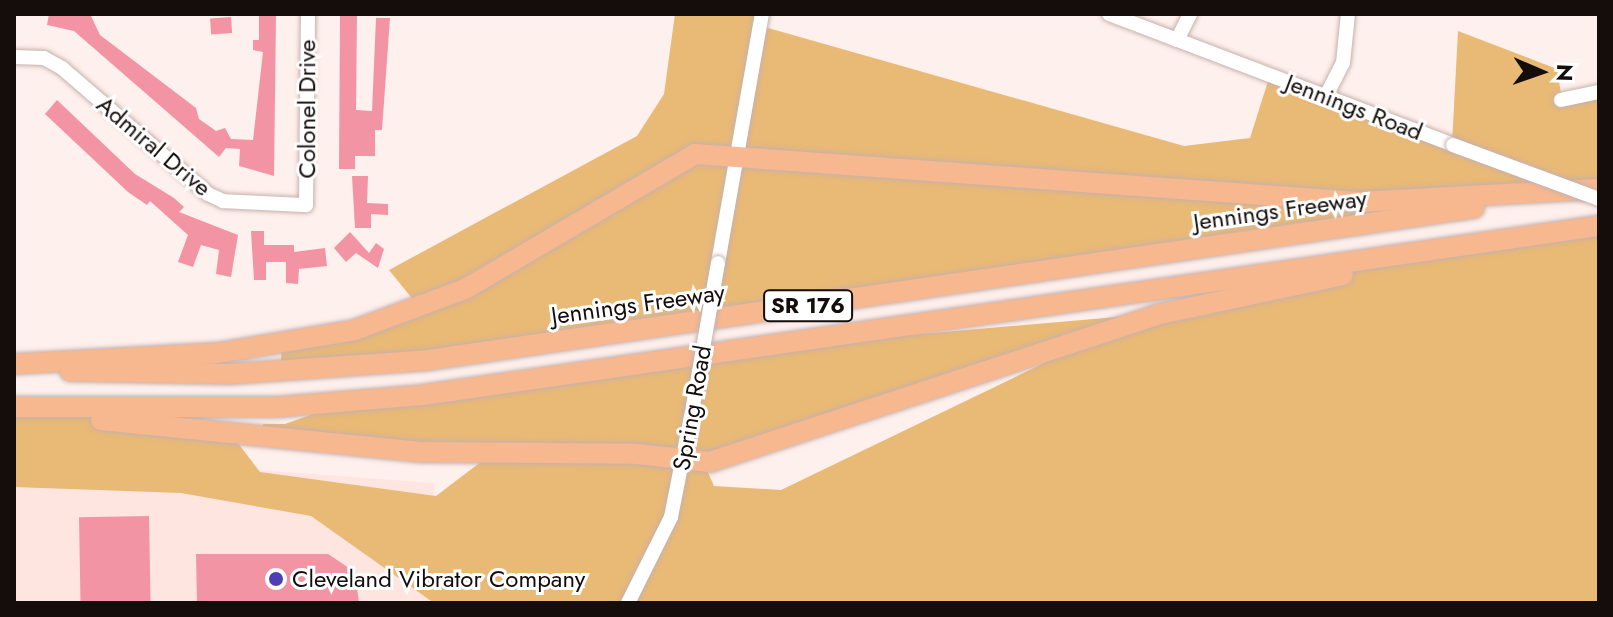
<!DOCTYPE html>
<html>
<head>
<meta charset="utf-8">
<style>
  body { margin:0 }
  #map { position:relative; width:1613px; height:617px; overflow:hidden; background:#fef0ed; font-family:Jost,sans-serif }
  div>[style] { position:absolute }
  .built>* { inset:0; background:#fee5e0 }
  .green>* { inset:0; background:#e9b976 }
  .building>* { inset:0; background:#f294a3; transform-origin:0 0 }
  .roads { filter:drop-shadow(0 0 2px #c6b1ac) drop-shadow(0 0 2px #c6b1ac) }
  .minor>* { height:14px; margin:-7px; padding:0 7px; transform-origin:7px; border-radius:7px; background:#fff }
  .highway>* { height:20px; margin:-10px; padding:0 10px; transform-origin:10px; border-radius:10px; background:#f7b78f }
  .bridges { filter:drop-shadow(0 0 2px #c6b1ac) drop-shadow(0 0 2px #c6b1ac) }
  .minor-bridge>* { height:14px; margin:-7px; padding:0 7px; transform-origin:7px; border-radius:7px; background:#fff }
  .dots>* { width:22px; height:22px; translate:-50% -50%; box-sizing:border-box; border:4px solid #fff; border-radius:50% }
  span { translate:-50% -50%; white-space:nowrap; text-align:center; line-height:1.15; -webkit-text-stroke:6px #fff; paint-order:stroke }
  .shield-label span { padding:2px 6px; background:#fff; border:2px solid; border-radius:6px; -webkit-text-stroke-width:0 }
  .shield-label { font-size:22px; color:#140d0b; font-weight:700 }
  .street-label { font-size:24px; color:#140d0b }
  .poi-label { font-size:24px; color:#140d0b }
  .left { translate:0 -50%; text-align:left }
  .frame { position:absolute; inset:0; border:16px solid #140d0b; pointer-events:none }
  .north { position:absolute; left:1501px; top:32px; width:80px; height:80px; -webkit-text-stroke:6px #fff; paint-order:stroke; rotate:92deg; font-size:22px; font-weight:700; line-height:32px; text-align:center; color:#140d0b }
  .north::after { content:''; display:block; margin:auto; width:28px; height:36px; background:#140d0b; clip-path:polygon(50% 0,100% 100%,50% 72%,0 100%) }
</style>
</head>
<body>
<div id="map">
  <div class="built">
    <i style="clip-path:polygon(14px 452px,434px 483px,434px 603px,14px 603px)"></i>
  </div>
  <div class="green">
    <i style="clip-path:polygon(675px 14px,762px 14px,761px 26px,1184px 146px,1250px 138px,1270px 75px,1452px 144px,1458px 31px,1557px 69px,1562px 100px,1599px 92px,1599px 188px,1359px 202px,1353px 226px,280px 371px,282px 346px,419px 307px,389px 270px,637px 136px,664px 94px)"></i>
    <i style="clip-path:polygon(1599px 226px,1599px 603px,434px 603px,311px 516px,181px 493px,14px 487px,14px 407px,231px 434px,260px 472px,436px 496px,490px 455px,264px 431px,263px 424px,285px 424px,344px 403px,759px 348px,1128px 316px,703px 461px,714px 486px,781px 490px,1123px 325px,1417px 254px)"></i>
  </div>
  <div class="building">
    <i style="clip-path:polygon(49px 14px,91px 16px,100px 35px,196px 108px,199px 119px,216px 131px,225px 128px,231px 139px,253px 140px,263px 52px,253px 50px,253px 40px,259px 40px,259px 14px,276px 14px,274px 176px,239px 166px,240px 149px,226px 148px,219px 157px,74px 31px,47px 25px)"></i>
    <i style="clip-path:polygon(340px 14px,357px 14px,356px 110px,372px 111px,376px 18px,390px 18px,382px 130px,375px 130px,375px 156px,355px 156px,355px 169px,339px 169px)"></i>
    <i style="left:231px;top:17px;width:16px;height:21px;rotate:86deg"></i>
    <i style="clip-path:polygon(57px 100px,135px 174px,174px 198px,184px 207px,179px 212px,238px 235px,231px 277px,216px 274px,219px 250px,201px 245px,193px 267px,178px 262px,188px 235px,150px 201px,147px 205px,128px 192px,45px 114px)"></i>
    <i style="clip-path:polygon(352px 176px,368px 176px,367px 203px,388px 204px,388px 215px,371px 214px,371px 228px,355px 228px)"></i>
    <i style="clip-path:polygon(251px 231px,264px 231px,264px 245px,294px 245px,294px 252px,325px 248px,327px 266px,299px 269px,298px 284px,286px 283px,286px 262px,266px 262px,266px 280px,254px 280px)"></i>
    <i style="clip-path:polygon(350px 232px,369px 253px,376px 243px,384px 249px,378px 268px,356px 253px,346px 262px,334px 248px)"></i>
    <i style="left:149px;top:516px;width:87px;height:70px;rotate:89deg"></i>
    <i style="clip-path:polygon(196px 554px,328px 554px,355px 572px,359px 603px,197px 603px)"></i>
  </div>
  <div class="roads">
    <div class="minor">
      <i style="left:1109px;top:14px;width:368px;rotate:20.8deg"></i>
      <i style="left:1177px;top:40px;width:29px;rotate:-63deg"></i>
      <i style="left:14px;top:57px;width:30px;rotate:2deg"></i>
      <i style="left:44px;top:58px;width:21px;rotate:29deg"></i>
      <i style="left:62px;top:68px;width:193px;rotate:40.8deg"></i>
      <i style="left:208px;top:194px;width:17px;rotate:25deg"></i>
      <i style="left:223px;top:201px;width:83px;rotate:2.8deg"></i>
      <i style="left:306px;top:205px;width:191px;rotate:-89.4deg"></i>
      <i style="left:1326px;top:96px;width:37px;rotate:-63deg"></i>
      <i style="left:1343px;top:63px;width:49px;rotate:-84.2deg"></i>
      <i style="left:1561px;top:100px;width:39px;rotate:-12deg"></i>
      <i style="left:718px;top:263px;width:253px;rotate:-80deg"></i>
      <i style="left:628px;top:603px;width:96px;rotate:-63.4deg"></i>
      <i style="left:671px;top:517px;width:113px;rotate:-78.8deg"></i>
    </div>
    <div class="highway">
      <i style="left:14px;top:364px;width:204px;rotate:-3.1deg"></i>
      <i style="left:218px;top:353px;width:139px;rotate:-9.5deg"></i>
      <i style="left:355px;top:330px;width:117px;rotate:-20.4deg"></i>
      <i style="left:465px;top:289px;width:267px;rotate:-30.4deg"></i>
      <i style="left:695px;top:154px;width:666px;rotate:4.13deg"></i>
      <i style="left:1359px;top:202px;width:239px;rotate:-3.1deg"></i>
      <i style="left:70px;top:371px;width:160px;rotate:1.1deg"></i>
      <i style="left:230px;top:374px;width:198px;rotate:-4deg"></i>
      <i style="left:428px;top:360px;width:1057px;rotate:-8.27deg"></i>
      <i style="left:14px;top:407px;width:264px"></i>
      <i style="left:278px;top:407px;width:145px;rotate:-4.7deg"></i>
      <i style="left:423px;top:395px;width:1188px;rotate:-8.18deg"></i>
      <i style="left:101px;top:420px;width:324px;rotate:5.7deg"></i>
      <i style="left:423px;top:452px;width:214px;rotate:0.5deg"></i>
      <i style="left:637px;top:454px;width:73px;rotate:6.3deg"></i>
      <i style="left:710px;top:462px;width:470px;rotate:-18.2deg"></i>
      <i style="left:1156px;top:315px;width:191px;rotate:-12.1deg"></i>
    </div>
  </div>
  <div class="bridges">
    <div class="minor-bridge">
      <i style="left:1453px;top:145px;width:156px;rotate:20.3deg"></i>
      <i style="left:693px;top:406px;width:145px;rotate:-80.1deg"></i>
    </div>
  </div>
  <div class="dots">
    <i style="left:276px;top:579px;background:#4f3db4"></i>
  </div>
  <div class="shield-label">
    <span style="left:808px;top:306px">SR 176</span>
  </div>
  <div class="street-label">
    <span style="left:1354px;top:107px;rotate:21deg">Jennings Road</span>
    <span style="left:307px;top:109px;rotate:-90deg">Colonel Drive</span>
    <span style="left:154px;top:146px;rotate:40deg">Admiral Drive</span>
    <span style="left:1280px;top:210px;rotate:-8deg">Jennings Freeway</span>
    <span style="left:638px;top:304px;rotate:-8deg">Jennings Freeway</span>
    <span style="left:692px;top:408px;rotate:-80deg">Spring Road</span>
  </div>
  <div class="poi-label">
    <span class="left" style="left:292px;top:579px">Cleveland Vibrator Company</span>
  </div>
  <div class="frame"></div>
  <div class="north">N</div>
</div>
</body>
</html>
